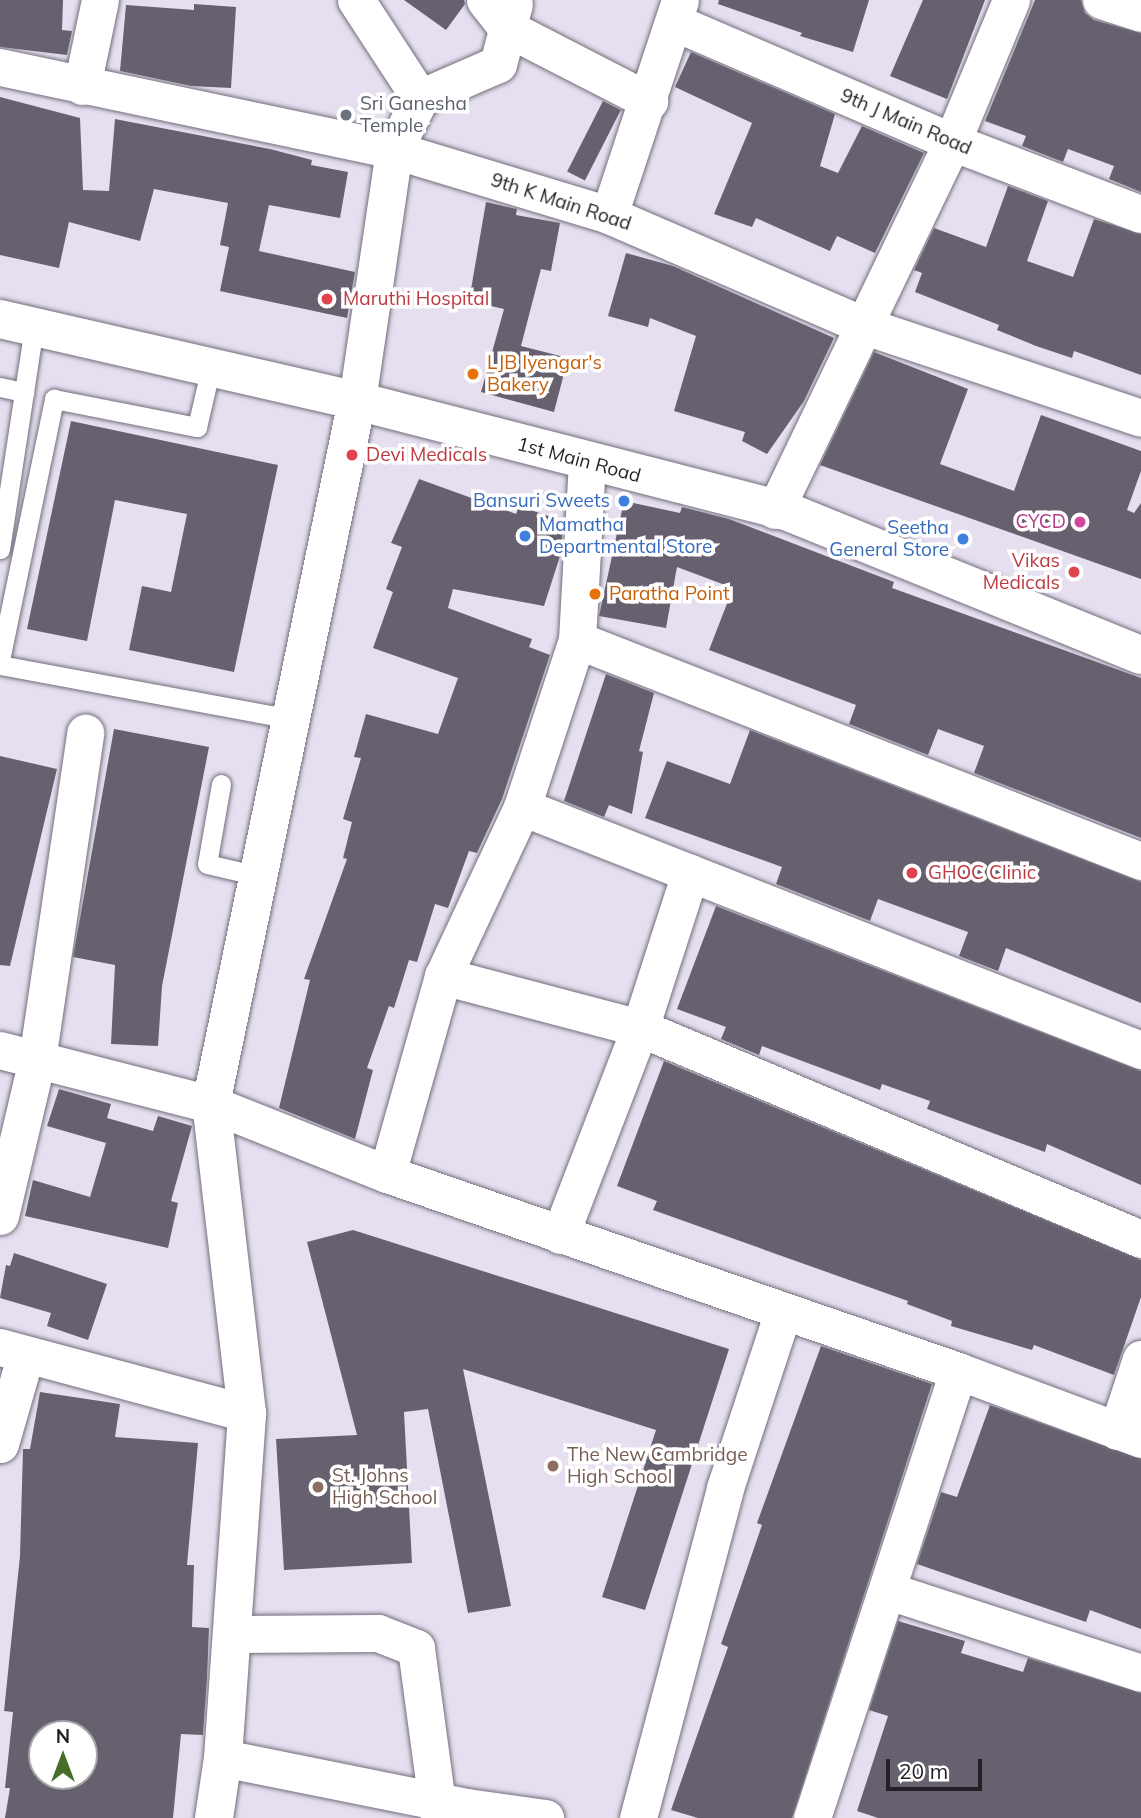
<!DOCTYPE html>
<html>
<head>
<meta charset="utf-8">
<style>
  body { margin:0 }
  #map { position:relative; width:1141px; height:1818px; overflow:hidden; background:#e5dff0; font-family:Mulish,sans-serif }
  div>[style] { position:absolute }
  .building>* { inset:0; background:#67616f; transform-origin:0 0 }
  .roads { filter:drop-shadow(0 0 2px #736d7c) drop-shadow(0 0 2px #736d7c) }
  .service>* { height:19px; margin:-9.5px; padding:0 9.5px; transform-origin:9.5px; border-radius:9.5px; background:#fff }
  .minor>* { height:37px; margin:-18.5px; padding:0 18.5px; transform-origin:18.5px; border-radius:18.5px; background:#fff }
  .tertiary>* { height:38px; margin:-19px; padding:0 19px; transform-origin:19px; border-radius:19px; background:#fff }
  .dots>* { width:19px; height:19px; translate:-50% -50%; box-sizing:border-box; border:4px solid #fff; border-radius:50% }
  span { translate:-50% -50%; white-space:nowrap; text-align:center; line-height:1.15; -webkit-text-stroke:7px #fff; paint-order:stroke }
  .worship-label { font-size:19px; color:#5b616d }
  .left { translate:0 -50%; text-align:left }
  .street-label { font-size:19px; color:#221f25 }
  .health-label { font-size:19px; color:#be3a42 }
  .right { translate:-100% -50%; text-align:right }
  .food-label { font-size:19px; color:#c56008 }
  .shop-label { font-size:19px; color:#366cbe }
  .hotel-label { font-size:19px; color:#b23c85 }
  .education-label { font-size:19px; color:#785e54 }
  .north { position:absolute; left:28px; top:1720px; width:70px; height:70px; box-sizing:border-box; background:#fff; border:2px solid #a7a5a8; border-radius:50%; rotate:0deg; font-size:19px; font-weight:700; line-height:28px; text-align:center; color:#221f25 }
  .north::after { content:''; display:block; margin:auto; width:24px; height:32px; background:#476e28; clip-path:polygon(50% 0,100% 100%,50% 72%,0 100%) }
  .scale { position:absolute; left:886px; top:1759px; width:96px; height:32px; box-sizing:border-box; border:4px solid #221f25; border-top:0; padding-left:9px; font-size:21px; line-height:24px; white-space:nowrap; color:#221f25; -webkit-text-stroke:5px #fff; paint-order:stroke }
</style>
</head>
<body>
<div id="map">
  <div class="building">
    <i style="clip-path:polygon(0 0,63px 0,62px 30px,72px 31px,67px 55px,0 47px)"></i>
    <i style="clip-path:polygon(404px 0,464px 0,465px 4px,446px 30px)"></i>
    <i style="clip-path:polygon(719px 0,869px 0,853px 52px,800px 36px,802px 33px,718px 4px)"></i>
    <i style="clip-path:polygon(923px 0,985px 0,947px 99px,890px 76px)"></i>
    <i style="clip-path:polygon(1035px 0,1081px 0,1085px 13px,1094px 20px,1141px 33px,1141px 192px,1109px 179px,1114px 166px,1068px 149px,1063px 162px,1022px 146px,1026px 136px,985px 121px)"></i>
    <i style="clip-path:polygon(194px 4px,236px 7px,231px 88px,191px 86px,120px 71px,126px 5px,194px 10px)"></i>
    <i style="clip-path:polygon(691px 52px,835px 114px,820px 166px,838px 173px,862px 126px,924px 153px,875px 253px,837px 236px,830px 251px,756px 218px,752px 227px,714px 214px,752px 123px,675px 87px)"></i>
    <i style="clip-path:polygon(0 97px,80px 118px,83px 190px,109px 191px,115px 119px,270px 149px,312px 160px,311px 165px,348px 172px,340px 218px,269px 205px,259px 251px,355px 272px,347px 318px,220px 291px,229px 247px,220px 245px,228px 203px,154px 189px,140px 241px,69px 222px,59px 268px,0 255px)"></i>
    <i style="left:603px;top:101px;width:20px;height:79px;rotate:27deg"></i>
    <i style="clip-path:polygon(1008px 186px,1048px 201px,1027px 261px,1073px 277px,1094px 219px,1141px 234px,1141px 375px,1074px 351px,1072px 358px,1036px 346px,997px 330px,999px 325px,915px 292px,922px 273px,914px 270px,934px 228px,986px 247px)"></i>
    <i style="clip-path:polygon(486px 202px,517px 209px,516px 215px,560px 223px,551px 271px,541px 269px,521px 346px,568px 358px,554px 412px,481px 392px,504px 309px,469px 301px)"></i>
    <i style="clip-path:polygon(626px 253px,673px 266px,834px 338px,804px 401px,767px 454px,742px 441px,745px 432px,674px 411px,696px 336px,650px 318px,648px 327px,608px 316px)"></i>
    <i style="clip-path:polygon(874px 352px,968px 389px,940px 464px,1014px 491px,1041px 415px,1141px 451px,1141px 471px,1127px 510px,1134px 513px,1141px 503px,1141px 579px,820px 465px)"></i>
    <i style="clip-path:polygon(71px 421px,278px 465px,234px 672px,129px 650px,142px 586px,171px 592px,187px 514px,115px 500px,87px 641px,27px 629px)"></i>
    <i style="clip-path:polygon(419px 479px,516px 514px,519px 506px,563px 521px,561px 553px,544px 606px,453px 589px,448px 608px,532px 639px,529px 647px,550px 655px,502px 799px,477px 853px,469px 851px,448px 908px,435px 904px,417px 962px,409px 960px,394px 1008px,389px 1006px,367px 1068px,373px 1070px,355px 1139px,279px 1108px,310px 980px,304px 979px,347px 859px,343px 858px,352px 822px,343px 819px,361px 758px,354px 757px,366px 714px,438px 734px,458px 678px,373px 648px,393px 592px,386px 589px,402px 547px,391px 543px)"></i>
    <i style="clip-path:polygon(624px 501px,680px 513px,682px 507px,729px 519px,894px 582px,892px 588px,1141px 678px,1141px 838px,974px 773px,984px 746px,938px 729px,928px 755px,849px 724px,856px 705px,709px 650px,733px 588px,677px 567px,666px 628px,599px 616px)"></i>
    <i style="clip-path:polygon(606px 674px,654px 693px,639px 751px,643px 752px,632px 814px,609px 805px,604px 817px,564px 801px)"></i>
    <i style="clip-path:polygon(114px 729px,209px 747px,162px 986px,158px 1046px,111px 1044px,115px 965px,73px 957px)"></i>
    <i style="clip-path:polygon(750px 730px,1141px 882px,1141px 1003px,1006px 948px,998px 971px,959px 956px,968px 932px,878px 899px,870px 921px,776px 884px,782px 867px,645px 818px,667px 761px,730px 784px)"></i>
    <i style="clip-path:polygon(0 756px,57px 769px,10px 966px,0 965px)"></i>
    <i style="clip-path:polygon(716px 906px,1141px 1071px,1141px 1185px,1047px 1144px,1045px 1152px,927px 1109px,930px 1101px,882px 1084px,880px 1090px,762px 1046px,759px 1055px,721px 1039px,726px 1027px,677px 1009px)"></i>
    <i style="clip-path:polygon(664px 1061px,1141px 1260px,1141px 1297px,1114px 1375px,1034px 1345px,1032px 1350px,951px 1326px,952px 1321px,907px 1304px,908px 1301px,653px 1210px,657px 1201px,617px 1186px)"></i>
    <i style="clip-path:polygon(59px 1089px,111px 1104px,107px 1118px,153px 1131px,158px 1116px,192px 1126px,171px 1201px,178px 1203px,168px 1248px,25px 1216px,33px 1180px,90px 1197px,106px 1143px,47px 1126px)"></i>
    <i style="clip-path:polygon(353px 1230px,729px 1349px,645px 1610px,602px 1597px,656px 1430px,463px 1369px,511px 1606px,468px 1613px,428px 1409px,404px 1412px,412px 1563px,284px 1570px,276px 1439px,357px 1435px,307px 1242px)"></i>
    <i style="clip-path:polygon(14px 1253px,107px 1284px,88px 1340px,47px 1326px,51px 1313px,0 1298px,6px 1265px,10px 1266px)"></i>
    <i style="clip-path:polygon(821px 1346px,932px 1384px,792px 1818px,698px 1818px,671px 1810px,728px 1647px,721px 1644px,762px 1525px,757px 1523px)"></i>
    <i style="clip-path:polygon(evenodd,40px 1392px,120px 1404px,115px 1437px,198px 1443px,187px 1565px,194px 1565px,192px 1627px,209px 1628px,207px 1679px,203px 1735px,181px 1734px,173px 1818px,5px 1818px,10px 1788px,5px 1788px,13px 1712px,4px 1711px,20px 1556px,23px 1449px,30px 1449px,40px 1392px,42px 1734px,84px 1734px,84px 1776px,42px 1776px,42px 1734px)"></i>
    <i style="clip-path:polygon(990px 1405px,1141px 1459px,1141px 1629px,1090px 1610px,1086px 1622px,917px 1564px,941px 1492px,957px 1497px)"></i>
    <i style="clip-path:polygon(898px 1621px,965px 1641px,961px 1653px,1023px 1672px,1028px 1658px,1141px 1693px,1141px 1818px,878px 1818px,857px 1811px,888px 1716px,869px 1710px)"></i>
  </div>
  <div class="roads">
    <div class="service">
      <i style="left:0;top:387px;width:25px;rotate:12deg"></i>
      <i style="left:0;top:549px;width:225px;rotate:-81.3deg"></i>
      <i style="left:0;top:660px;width:267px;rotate:-78.3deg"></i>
      <i style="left:54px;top:399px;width:146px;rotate:11.1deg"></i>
      <i style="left:197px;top:427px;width:62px;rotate:-76.9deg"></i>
      <i style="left:0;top:665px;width:296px;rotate:10.5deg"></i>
      <i style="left:221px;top:784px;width:81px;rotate:99.9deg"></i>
      <i style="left:207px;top:864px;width:53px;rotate:13deg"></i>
    </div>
    <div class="minor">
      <i style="left:356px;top:0;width:117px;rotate:56.9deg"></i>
      <i style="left:420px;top:98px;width:58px;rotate:116.6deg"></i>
      <i style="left:394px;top:150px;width:254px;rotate:98.4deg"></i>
      <i style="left:485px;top:0;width:36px;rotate:52deg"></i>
      <i style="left:507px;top:28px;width:160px;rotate:27.2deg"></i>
      <i style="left:1101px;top:0;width:42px;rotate:18deg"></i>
      <i style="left:674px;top:22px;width:303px;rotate:23.3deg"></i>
      <i style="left:952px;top:142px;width:202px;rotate:20.9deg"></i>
      <i style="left:0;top:67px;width:403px;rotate:11.9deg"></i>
      <i style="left:394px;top:150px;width:225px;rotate:16.8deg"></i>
      <i style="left:609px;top:215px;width:279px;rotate:23.4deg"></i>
      <i style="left:865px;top:326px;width:291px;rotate:18.4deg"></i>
      <i style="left:82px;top:86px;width:88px;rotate:-78.2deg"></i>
      <i style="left:420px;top:98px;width:85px;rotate:-23.6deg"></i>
      <i style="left:498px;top:64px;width:62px;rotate:-75.1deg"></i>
      <i style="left:609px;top:215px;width:226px;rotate:-71.7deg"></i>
      <i style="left:775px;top:510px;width:408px;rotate:-64.3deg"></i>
      <i style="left:952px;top:142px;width:154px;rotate:-67.4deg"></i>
      <i style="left:577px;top:640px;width:606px;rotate:21.4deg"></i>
      <i style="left:522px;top:807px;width:665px;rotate:21.43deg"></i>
      <i style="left:443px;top:976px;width:204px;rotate:14.8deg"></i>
      <i style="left:640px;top:1028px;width:544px;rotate:22.84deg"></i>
      <i style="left:0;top:1050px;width:218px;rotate:14.4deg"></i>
      <i style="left:211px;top:1104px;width:189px;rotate:21.7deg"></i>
      <i style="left:387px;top:1174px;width:604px;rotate:19.03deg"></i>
      <i style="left:958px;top:1371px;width:195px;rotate:20.4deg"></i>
      <i style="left:387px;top:1174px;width:206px;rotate:-74.2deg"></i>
      <i style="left:443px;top:976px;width:187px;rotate:-64.9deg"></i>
      <i style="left:522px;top:807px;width:176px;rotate:-71.8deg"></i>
      <i style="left:577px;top:640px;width:177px;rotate:-86.8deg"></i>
      <i style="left:0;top:1216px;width:160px;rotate:-76.7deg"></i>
      <i style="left:37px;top:1060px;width:331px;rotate:-81.6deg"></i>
      <i style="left:560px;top:1235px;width:222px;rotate:-68.9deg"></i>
      <i style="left:640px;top:1028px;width:163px;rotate:-72.1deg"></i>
      <i style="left:0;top:1347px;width:256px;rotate:15deg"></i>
      <i style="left:1117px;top:1431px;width:76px;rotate:-71.6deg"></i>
      <i style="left:0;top:1444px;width:91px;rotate:-74deg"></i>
      <i style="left:889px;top:1591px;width:265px;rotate:18deg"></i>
      <i style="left:232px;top:1634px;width:146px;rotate:-0.4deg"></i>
      <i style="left:378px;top:1633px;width:41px;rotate:21.5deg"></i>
      <i style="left:416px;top:1648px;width:172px;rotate:82.3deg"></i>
      <i style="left:223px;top:1758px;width:249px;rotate:11.4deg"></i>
      <i style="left:467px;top:1807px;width:79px;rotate:8deg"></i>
      <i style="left:638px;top:1818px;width:341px;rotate:-75.2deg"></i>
      <i style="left:725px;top:1488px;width:185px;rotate:-71.8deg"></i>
      <i style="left:812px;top:1818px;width:470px;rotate:-71.9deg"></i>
    </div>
    <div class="tertiary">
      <i style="left:0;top:319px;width:366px;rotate:12.9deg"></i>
      <i style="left:357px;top:401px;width:443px;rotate:14.4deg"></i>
      <i style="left:786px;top:511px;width:383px;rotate:22.1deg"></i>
      <i style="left:214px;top:1818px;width:61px;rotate:-81.5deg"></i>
      <i style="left:223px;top:1758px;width:346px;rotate:-86deg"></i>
      <i style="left:247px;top:1413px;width:311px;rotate:-96.6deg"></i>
      <i style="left:211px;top:1104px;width:718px;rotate:-78.27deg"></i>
    </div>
  </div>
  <div class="dots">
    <i style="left:346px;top:115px;background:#6b7280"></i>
    <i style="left:327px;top:299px;background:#e0444e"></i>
    <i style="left:473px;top:374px;background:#e8710a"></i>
    <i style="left:352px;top:455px;background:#e0444e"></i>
    <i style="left:624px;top:501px;background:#3f7fe0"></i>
    <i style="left:1080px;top:522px;background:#d1479c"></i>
    <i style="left:525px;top:536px;background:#3f7fe0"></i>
    <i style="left:963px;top:539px;background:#3f7fe0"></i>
    <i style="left:1074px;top:572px;background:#e0444e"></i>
    <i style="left:595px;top:594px;background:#e8710a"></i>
    <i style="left:912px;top:873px;background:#e0444e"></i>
    <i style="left:553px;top:1466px;background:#8d6e63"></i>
    <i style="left:318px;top:1487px;background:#8d6e63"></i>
  </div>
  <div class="worship-label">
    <span class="left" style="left:360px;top:115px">Sri Ganesha<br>Temple</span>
  </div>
  <div class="street-label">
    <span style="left:906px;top:122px;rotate:23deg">9th J Main Road</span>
    <span style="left:561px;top:202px;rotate:18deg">9th K Main Road</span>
    <span style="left:579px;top:460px;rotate:15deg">1st Main Road</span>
  </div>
  <div class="health-label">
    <span class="left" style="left:343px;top:299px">Maruthi Hospital</span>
    <span class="left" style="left:366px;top:455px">Devi Medicals</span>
    <span class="right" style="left:1060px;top:572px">Vikas<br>Medicals</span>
    <span class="left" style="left:928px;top:873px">GHOC Clinic</span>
  </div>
  <div class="food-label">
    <span class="left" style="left:487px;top:374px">LJB Iyengar's<br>Bakery</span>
    <span class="left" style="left:609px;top:594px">Paratha Point</span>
  </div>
  <div class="shop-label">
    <span class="right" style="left:610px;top:501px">Bansuri Sweets</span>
    <span class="left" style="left:539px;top:536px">Mamatha<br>Departmental Store</span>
    <span class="right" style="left:949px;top:539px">Seetha<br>General Store</span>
  </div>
  <div class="hotel-label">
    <span class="right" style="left:1066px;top:522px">CYCD</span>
  </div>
  <div class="education-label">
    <span class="left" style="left:567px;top:1466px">The New Cambridge<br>High School</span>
    <span class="left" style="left:332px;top:1487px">St. Johns<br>High School</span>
  </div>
  <div class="north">N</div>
  <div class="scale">20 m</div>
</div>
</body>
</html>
